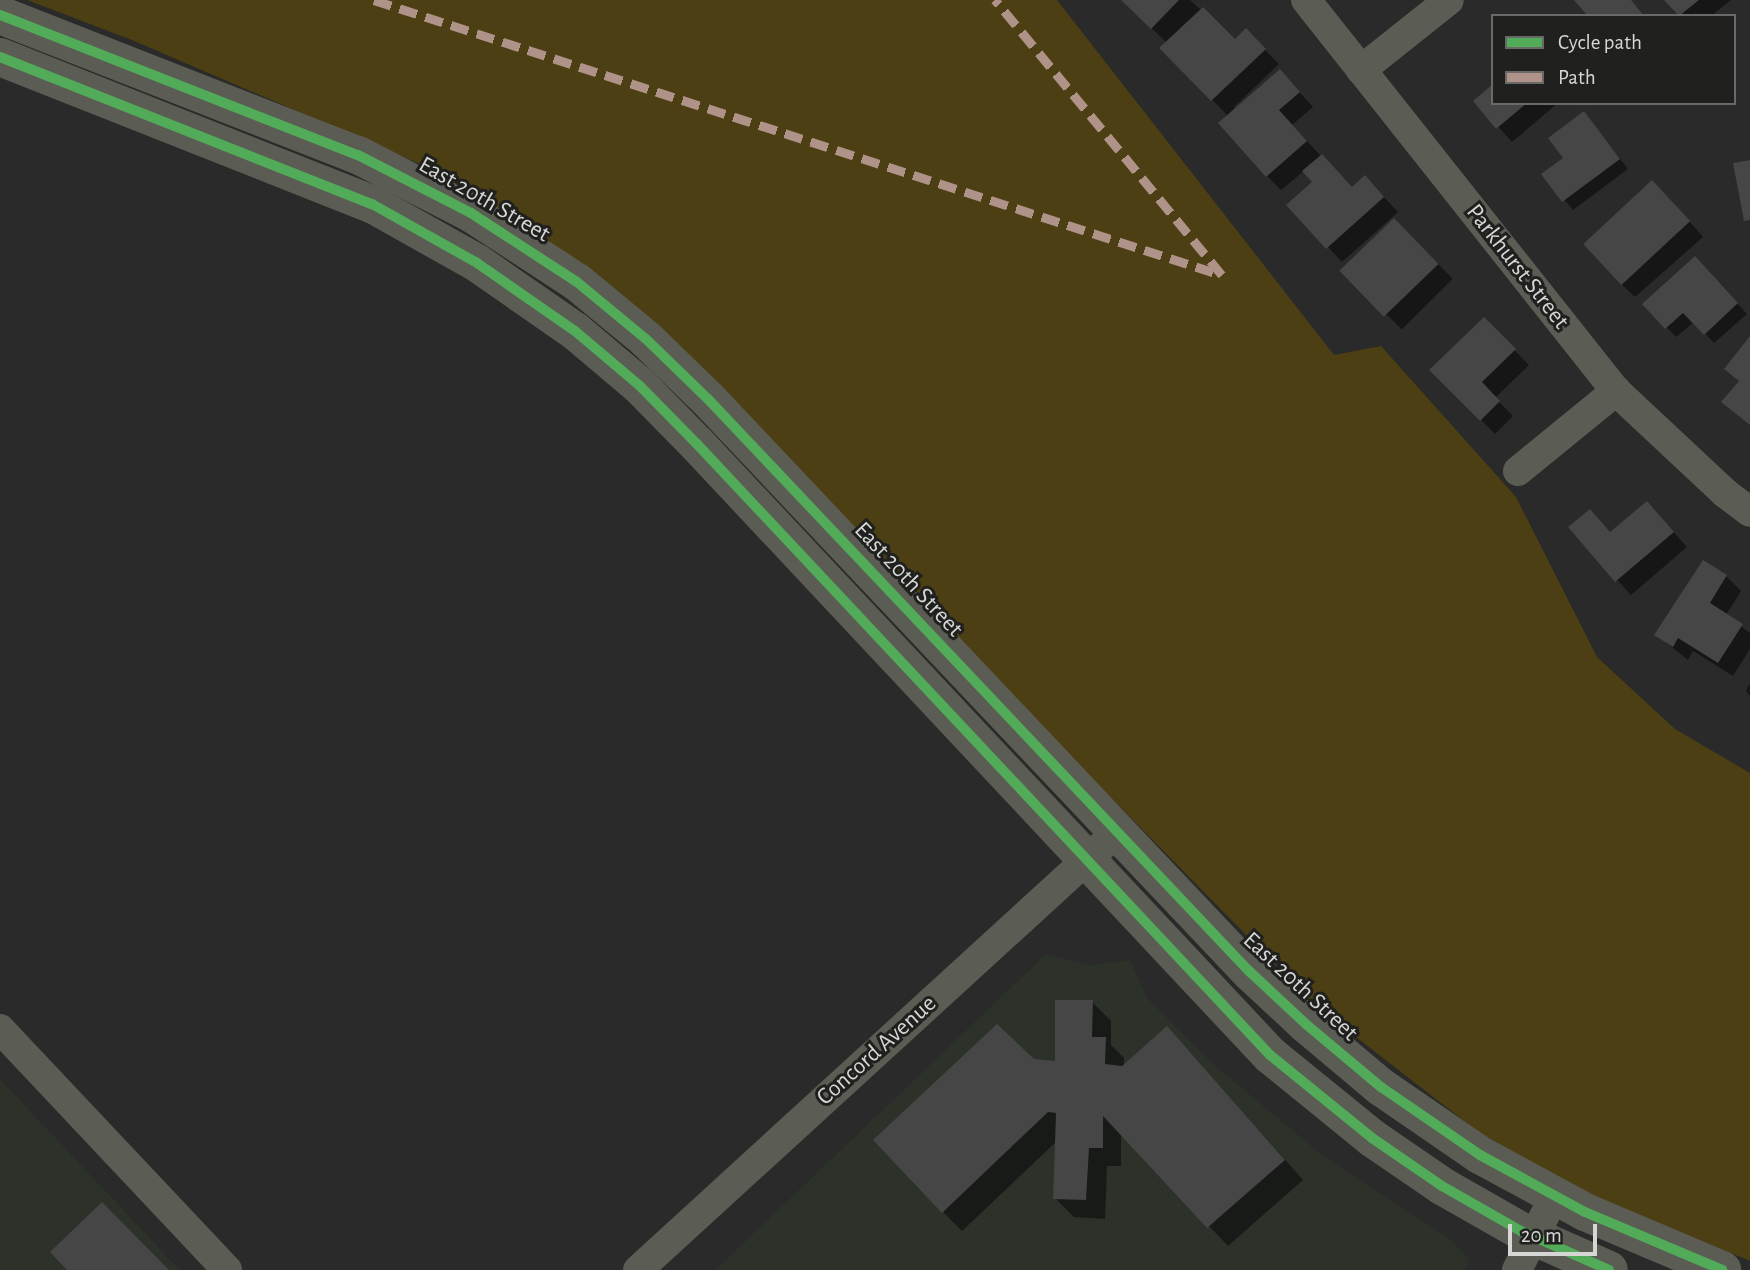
<!DOCTYPE html>
<html>
<head>
<meta charset="utf-8">
<style>
  body { margin:0 }
  #map { position:relative; width:1750px; height:1270px; overflow:hidden; background:#292a29; font-family:"Alegreya Sans",sans-serif }
  div>[style] { position:absolute }
  .built>* { inset:0; background:#2c312a }
  .green>* { inset:0; background:#4c3f13 }
  .shadow>* { inset:0; background:#0007; transform-origin:0 0 }
  .building>* { inset:0; background:#454645; transform-origin:0 0 }
  .minor>* { height:30px; margin:-15px; padding:0 15px; transform-origin:15px; border-radius:15px; background:#5b5c53 }
  .tertiary>* { height:38px; margin:-19px; padding:0 19px; transform-origin:19px; border-radius:19px; background:#5b5c53 }
  .quiet>* { height:9px; margin-top:-4.5px; transform-origin:0; background:repeating-linear-gradient(90deg,#af9288 0 18px,transparent 0 27px) }
  .cycleway>* { height:10px; margin:-5px; padding:0 5px; transform-origin:5px; border-radius:5px; background:#51ab58 }
  span { translate:-50% -50%; white-space:nowrap; text-align:center; line-height:1.15; -webkit-text-stroke:6px #20211f; paint-order:stroke }
  .street-label { font-size:24px; color:#d6d7d5 }
  .legend { position:absolute; left:1491px; top:14px; width:245px; height:91px; box-sizing:border-box; background:#20211f; border:2px solid #696a68; margin:0; padding:9px 12px; list-style:none; font-size:21px; color:#d6d7d5 }
  .legend li { display:flex; align-items:center; gap:14px; height:35px }
  .legend b { width:35px; border:2px solid #696a68 }
  .scale { position:absolute; left:1508px; top:1224px; width:89px; height:32px; box-sizing:border-box; border:4px solid #d6d7d5; border-top:0; padding-left:9px; font-size:21px; line-height:24px; white-space:nowrap; color:#d6d7d5; -webkit-text-stroke:5px #20211f; paint-order:stroke }
</style>
</head>
<body>
<div id="map">
  <div class="built">
    <i style="clip-path:polygon(1046px 954px,1090px 965px,1130px 960px,1148px 999px,1211px 1062px,1326px 1158px,1449px 1238px,1470px 1260px,1465px 1270px,715px 1270px)"></i>
    <i style="clip-path:polygon(0 1079px,180px 1270px,0 1270px)"></i>
  </div>
  <div class="green">
    <i style="clip-path:polygon(27px 0,1057px 0,1334px 355px,1381px 346px,1516px 497px,1597px 657px,1675px 729px,1750px 773px,1750px 1261px,1589px 1194px,1481px 1134px,1316px 1006px,603px 281px,427px 167px,132px 40px)"></i>
  </div>
  <div class="shadow">
    <i style="clip-path:polygon(1122px 0,1190px 0,1235px 41px,1246px 31px,1279px 64px,1234px 107px,1236px 110px,1294px 86px,1313px 107px,1292px 125px,1352px 189px,1379px 192px,1398px 212px,1342px 262px,1289px 205px,1314px 182px,1304px 171px,1281px 190px,1267px 176px,1228px 116px,1162px 48px,1167px 43px)"></i>
    <i style="clip-path:polygon(1666px 0,1731px 0,1711px 16px,1679px 16px)"></i>
    <i style="clip-path:polygon(1475px 101px,1493px 103px,1558px 103px,1512px 142px)"></i>
    <i style="clip-path:polygon(1584px 113px,1628px 169px,1573px 210px,1544px 175px,1565px 159px)"></i>
    <i style="clip-path:polygon(1667px 196px,1703px 237px,1635px 297px,1620px 283px)"></i>
    <i style="left:1394px;top:220px;width:83px;height:72px;rotate:45deg"></i>
    <i style="clip-path:polygon(1705px 268px,1747px 314px,1714px 343px,1694px 322px,1676px 337px,1645px 304px)"></i>
    <i style="clip-path:polygon(1484px 319px,1529px 365px,1495px 398px,1513px 416px,1495px 434px,1432px 370px)"></i>
    <i style="clip-path:polygon(1661px 518px,1687px 547px,1631px 595px,1570px 528px,1611px 534px)"></i>
    <i style="clip-path:polygon(1703px 562px,1726px 576px,1741px 591px,1726px 615px,1750px 633px,1750px 649px,1733px 676px,1693px 651px,1688px 660px,1657px 635px)"></i>
    <i style="clip-path:polygon(1750px 683px,1750px 696px,1746px 691px)"></i>
    <i style="clip-path:polygon(1092px 1002px,1111px 1021px,1111px 1045px,1124px 1058px,1124px 1067px,1186px 1048px,1303px 1180px,1228px 1246px,1121px 1133px,1121px 1166px,1107px 1166px,1105px 1219px,1074px 1217px,1055px 1198px,1057px 1141px,962px 1231px,943px 1212px,1033px 1060px,1057px 1063px)"></i>
  </div>
  <div class="building">
    <i style="clip-path:polygon(1121px 0,1179px 0,1151px 29px)"></i>
    <i style="clip-path:polygon(1574px 0,1631px 0,1644px 16px,1584px 16px,1586px 14px)"></i>
    <i style="clip-path:polygon(1664px 0,1699px 0,1679px 16px)"></i>
    <i style="clip-path:polygon(1203px 7px,1235px 39px,1246px 28px,1266px 49px,1211px 101px,1159px 48px)"></i>
    <i style="clip-path:polygon(1280px 69px,1300px 92px,1279px 110px,1307px 141px,1266px 177px,1218px 123px)"></i>
    <i style="clip-path:polygon(1493px 84px,1493px 103px,1527px 103px,1496px 129px,1473px 101px)"></i>
    <i style="clip-path:polygon(1584px 111px,1620px 159px,1562px 202px,1541px 174px,1563px 158px,1548px 138px)"></i>
    <i style="clip-path:polygon(1322px 154px,1352px 187px,1365px 175px,1384px 197px,1326px 249px,1286px 205px,1312px 182px,1302px 171px)"></i>
    <i style="clip-path:polygon(1750px 160px,1750px 220px,1744px 221px,1733px 163px)"></i>
    <i style="left:1652px;top:180px;width:56px;height:94px;rotate:47deg"></i>
    <i style="left:1394px;top:218px;width:64px;height:76px;rotate:46deg"></i>
    <i style="clip-path:polygon(1695px 256px,1738px 303px,1704px 335px,1683px 313px,1665px 329px,1642px 304px)"></i>
    <i style="clip-path:polygon(1484px 317px,1516px 349px,1482px 382px,1500px 401px,1480px 421px,1429px 370px)"></i>
    <i style="clip-path:polygon(1750px 336px,1750px 425px,1721px 402px,1739px 381px,1724px 369px)"></i>
    <i style="clip-path:polygon(1647px 501px,1674px 532px,1615px 582px,1568px 527px,1590px 509px,1610px 532px)"></i>
    <i style="clip-path:polygon(1703px 560px,1727px 575px,1710px 603px,1743px 624px,1718px 663px,1678px 638px,1673px 647px,1654px 635px)"></i>
    <i style="clip-path:polygon(1055px 1000px,1093px 1000px,1092px 1037px,1106px 1037px,1105px 1064px,1122px 1066px,1167px 1026px,1285px 1160px,1207px 1228px,1103px 1116px,1103px 1148px,1089px 1148px,1086px 1200px,1053px 1199px,1056px 1113px,1048px 1112px,942px 1213px,873px 1140px,997px 1024px,1034px 1059px,1055px 1061px)"></i>
    <i style="clip-path:polygon(102px 1202px,169px 1270px,67px 1270px,50px 1252px)"></i>
  </div>
  <div class="minor">
    <i style="left:1306px;top:0;width:499px;rotate:51.6deg"></i>
    <i style="left:1616px;top:391px;width:149px;rotate:43.1deg"></i>
    <i style="left:1725px;top:493px;width:31px;rotate:37deg"></i>
    <i style="left:1361px;top:70px;width:112px;rotate:-38.5deg"></i>
    <i style="left:1518px;top:471px;width:127px;rotate:-39.2deg"></i>
    <i style="left:0;top:1029px;width:331px;rotate:46.7deg"></i>
    <i style="left:638px;top:1270px;width:649px;rotate:-42.44deg"></i>
    <i style="left:1517px;top:1270px;width:82px;rotate:-63.1deg"></i>
  </div>
  <div class="tertiary">
    <i style="left:0;top:15px;width:384px;rotate:21.4deg"></i>
    <i style="left:358px;top:155px;width:127px;rotate:27.2deg"></i>
    <i style="left:471px;top:213px;width:126px;rotate:33.1deg"></i>
    <i style="left:577px;top:282px;width:89px;rotate:39.6deg"></i>
    <i style="left:646px;top:339px;width:86px;rotate:44.1deg"></i>
    <i style="left:708px;top:399px;width:787px;rotate:46.6deg"></i>
    <i style="left:1249px;top:971px;width:79px;rotate:43deg"></i>
    <i style="left:1307px;top:1025px;width:97px;rotate:40deg"></i>
    <i style="left:1381px;top:1087px;width:120px;rotate:34.5deg"></i>
    <i style="left:1480px;top:1155px;width:119px;rotate:28.5deg"></i>
    <i style="left:1585px;top:1212px;width:149px;rotate:22.9deg"></i>
    <i style="left:0;top:57px;width:400px;rotate:21.6deg"></i>
    <i style="left:372px;top:204px;width:120px;rotate:29.3deg"></i>
    <i style="left:477px;top:263px;width:119px;rotate:34.8deg"></i>
    <i style="left:575px;top:331px;width:84px;rotate:40.2deg"></i>
    <i style="left:639px;top:385px;width:83px;rotate:45.5deg"></i>
    <i style="left:697px;top:444px;width:838px;rotate:46.84deg"></i>
    <i style="left:1270px;top:1055px;width:132px;rotate:39.1deg"></i>
    <i style="left:1372px;top:1138px;width:85px;rotate:34.4deg"></i>
    <i style="left:1442px;top:1186px;width:91px;rotate:29.7deg"></i>
    <i style="left:1521px;top:1231px;width:96px;rotate:23.9deg"></i>
  </div>
  <div class="quiet">
    <i style="left:374px;top:0;width:891px;rotate:17.97deg"></i>
    <i style="left:1222px;top:275px;width:357px;rotate:-129.5deg"></i>
  </div>
  <div class="cycleway">
    <i style="left:0;top:15px;width:384px;rotate:21.4deg"></i>
    <i style="left:358px;top:155px;width:127px;rotate:27.2deg"></i>
    <i style="left:471px;top:213px;width:126px;rotate:33.1deg"></i>
    <i style="left:577px;top:282px;width:89px;rotate:39.6deg"></i>
    <i style="left:646px;top:339px;width:86px;rotate:44.1deg"></i>
    <i style="left:708px;top:399px;width:787px;rotate:46.6deg"></i>
    <i style="left:1249px;top:971px;width:79px;rotate:43deg"></i>
    <i style="left:1307px;top:1025px;width:97px;rotate:40deg"></i>
    <i style="left:1381px;top:1087px;width:120px;rotate:34.5deg"></i>
    <i style="left:1480px;top:1155px;width:119px;rotate:28.5deg"></i>
    <i style="left:1585px;top:1212px;width:149px;rotate:22.9deg"></i>
    <i style="left:0;top:57px;width:400px;rotate:21.6deg"></i>
    <i style="left:372px;top:204px;width:120px;rotate:29.3deg"></i>
    <i style="left:477px;top:263px;width:119px;rotate:34.8deg"></i>
    <i style="left:575px;top:331px;width:84px;rotate:40.2deg"></i>
    <i style="left:639px;top:385px;width:83px;rotate:45.5deg"></i>
    <i style="left:697px;top:444px;width:838px;rotate:46.84deg"></i>
    <i style="left:1270px;top:1055px;width:132px;rotate:39.1deg"></i>
    <i style="left:1372px;top:1138px;width:85px;rotate:34.4deg"></i>
    <i style="left:1442px;top:1186px;width:91px;rotate:29.7deg"></i>
    <i style="left:1521px;top:1231px;width:96px;rotate:23.9deg"></i>
  </div>
  <div class="street-label">
    <span style="left:484px;top:200px;rotate:30deg">East 20th Street</span>
    <span style="left:1517px;top:267px;rotate:52deg">Parkhurst Street</span>
    <span style="left:908px;top:580px;rotate:47deg">East 20th Street</span>
    <span style="left:1300px;top:987px;rotate:43deg">East 20th Street</span>
    <span style="left:877px;top:1051px;rotate:-42deg">Concord Avenue</span>
  </div>
  <ul class="legend">
  <li><b style="height:9px;background:#51ab58"></b>Cycle path</li>
  <li><b style="height:9px;background:#af9288"></b>Path</li>
  </ul>
  <div class="scale">20 m</div>
</div>
</body>
</html>
